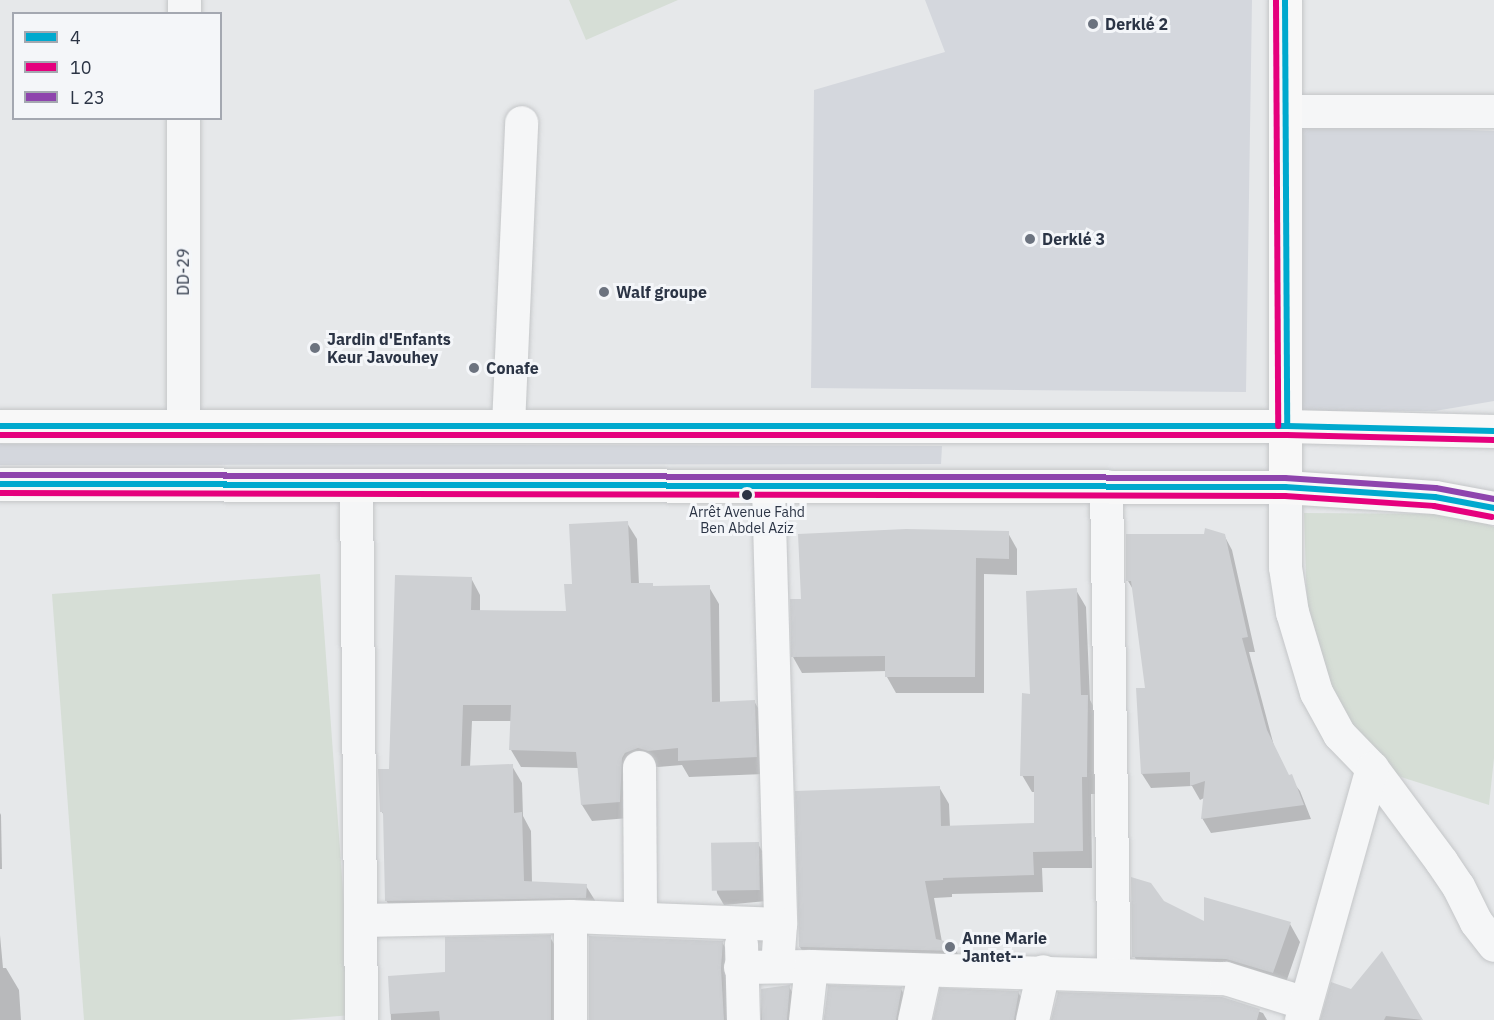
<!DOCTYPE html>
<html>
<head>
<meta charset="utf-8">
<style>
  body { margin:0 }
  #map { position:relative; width:1494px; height:1020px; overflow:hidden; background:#e6e8ea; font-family:"IBM Plex Sans",sans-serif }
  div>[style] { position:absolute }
  .built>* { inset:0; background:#d4d7dd }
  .green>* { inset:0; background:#d6ded6 }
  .shadow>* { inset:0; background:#0003 }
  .building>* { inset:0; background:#ced0d3; transform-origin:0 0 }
  .roads { filter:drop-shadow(0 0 2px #c4c6c8) drop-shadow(0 0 2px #c4c6c8) }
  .street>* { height:33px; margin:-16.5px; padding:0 16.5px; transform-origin:16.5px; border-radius:16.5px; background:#f5f6f7 }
  .secondary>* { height:33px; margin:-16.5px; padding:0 16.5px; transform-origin:16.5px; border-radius:16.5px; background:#f8f8f8 }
  .primary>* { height:33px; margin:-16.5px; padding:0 16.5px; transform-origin:16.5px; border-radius:16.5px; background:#f8f8f8 }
  .bus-1>* { height:6px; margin:-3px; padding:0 3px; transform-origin:3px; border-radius:3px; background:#00a9ce }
  .bus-2>* { height:6px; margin:-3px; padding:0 3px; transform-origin:3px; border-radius:3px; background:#e5007d }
  .bus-3>* { height:6px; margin:-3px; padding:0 3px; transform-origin:3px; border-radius:3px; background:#8e44ad }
  .dots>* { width:16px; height:16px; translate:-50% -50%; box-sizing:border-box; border:3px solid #f4f6f9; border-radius:50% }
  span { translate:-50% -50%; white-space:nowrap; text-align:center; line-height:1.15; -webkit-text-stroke:6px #f4f6f9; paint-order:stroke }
  .bus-label { font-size:14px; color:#2b3445 }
  .poi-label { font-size:16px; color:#2b3445; font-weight:700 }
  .left { translate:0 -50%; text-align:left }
  .street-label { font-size:16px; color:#2b3445 }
  .legend { position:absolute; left:12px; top:12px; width:210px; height:108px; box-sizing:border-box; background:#f4f6f9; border:2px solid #a4a8b1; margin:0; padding:8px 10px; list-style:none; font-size:18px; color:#2b3445 }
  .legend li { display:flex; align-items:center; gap:12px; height:30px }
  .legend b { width:30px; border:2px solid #a4a8b1 }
</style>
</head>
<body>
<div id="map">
  <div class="built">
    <i style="clip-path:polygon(925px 0,1252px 0,1246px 392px,811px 388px,814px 90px,945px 52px)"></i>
    <i style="clip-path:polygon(1300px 123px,1494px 131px,1494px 401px,1435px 411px,1298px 411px)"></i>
    <i style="clip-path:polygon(0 444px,942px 446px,941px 464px,0 465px)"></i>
  </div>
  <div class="green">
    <i style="clip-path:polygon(569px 0,678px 0,586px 40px)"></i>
    <i style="clip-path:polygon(1304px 513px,1446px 514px,1477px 520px,1494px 527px,1494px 758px,1489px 805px,1401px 777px,1367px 756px,1346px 737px,1307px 609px)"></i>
    <i style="clip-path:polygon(320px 574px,352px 1015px,289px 1020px,84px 1020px,52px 594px)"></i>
  </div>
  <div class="shadow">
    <i style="clip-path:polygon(627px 523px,637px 539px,639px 585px,654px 588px,709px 587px,719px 604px,720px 703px,754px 701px,764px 718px,765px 774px,689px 777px,682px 765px,658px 767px,649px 765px,629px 818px,592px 821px,582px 805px,579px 768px,521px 767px,511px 750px,512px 721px,472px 721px,470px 767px,512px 766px,522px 783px,523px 816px,531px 831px,532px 883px,586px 886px,596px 902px,396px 917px,386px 900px,385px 817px,382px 812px,391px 770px,471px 578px,480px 595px,480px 612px,568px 613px,574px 585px)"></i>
    <i style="clip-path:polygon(1008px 533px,1017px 549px,1017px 575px,984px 574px,984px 693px,896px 693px,887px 677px,887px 671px,802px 673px,793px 657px,803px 601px)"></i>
    <i style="clip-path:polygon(1224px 535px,1232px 550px,1255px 652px,1249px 652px,1274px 746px,1289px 777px,1300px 791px,1311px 819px,1211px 833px,1202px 818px,1204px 798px,1200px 800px,1192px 786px,1151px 788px,1142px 774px,1138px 689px,1146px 689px,1134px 591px,1128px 581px)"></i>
    <i style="clip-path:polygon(1076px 590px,1086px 607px,1090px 700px,1097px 713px,1096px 794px,1091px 794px,1092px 868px,1042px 868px,1043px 892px,952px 894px,952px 897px,934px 898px,942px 942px,952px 944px,962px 961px,810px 964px,800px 947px,939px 787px,949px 804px,950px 827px,1036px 824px,1035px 792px,1032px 792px,1022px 775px,1031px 695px)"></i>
    <i style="clip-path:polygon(0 813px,1px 815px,2px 869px,0 869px)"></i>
    <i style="clip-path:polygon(758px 844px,765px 856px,766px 901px,724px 905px,717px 893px,713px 848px)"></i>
    <i style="clip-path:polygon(1163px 902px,1206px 923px,1290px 924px,1300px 942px,1283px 991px,1145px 974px,1134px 956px)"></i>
    <i style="clip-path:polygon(0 935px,3px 968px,6px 968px,19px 990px,21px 1020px,0 1020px)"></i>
    <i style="clip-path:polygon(550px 937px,558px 951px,559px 1020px,391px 1020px,389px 977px,447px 974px)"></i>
    <i style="clip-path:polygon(722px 942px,730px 956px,731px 1020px,590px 1020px)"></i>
    <i style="clip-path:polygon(1382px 954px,1421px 1020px,1320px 1020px,1352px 991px)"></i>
    <i style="clip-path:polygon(789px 987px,797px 1000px,796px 1020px,761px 1020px,762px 991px)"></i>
    <i style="clip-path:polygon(829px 987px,901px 989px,909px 1003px,906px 1020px,824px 1020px)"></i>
    <i style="clip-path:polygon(1018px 992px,1026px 1006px,1024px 1020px,933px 1020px)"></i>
    <i style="clip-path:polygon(1222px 998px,1263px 1013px,1267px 1020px,1051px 1020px)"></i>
  </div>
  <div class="building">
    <i style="clip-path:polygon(628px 521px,631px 583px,653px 583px,653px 586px,710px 585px,712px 702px,755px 700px,757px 757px,678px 761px,678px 748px,648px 751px,638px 748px,625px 753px,622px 758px,620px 802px,581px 805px,576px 752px,509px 750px,511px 705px,463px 705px,461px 766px,513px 764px,514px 813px,522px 812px,524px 881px,587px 884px,586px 898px,385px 901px,383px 812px,380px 812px,378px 769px,389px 769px,395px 575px,472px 577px,471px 610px,566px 611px,564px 584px,572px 584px,569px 524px)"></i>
    <i style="clip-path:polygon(1205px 528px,1225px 534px,1248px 637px,1242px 638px,1267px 730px,1289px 775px,1292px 774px,1304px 805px,1201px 819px,1205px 781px,1190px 786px,1190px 772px,1141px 774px,1136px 688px,1145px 688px,1131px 581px,1126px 581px,1126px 534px,1204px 534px)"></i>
    <i style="clip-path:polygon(906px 529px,1009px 531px,1009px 559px,976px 558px,975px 677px,885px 677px,885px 656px,791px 657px,790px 599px,801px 599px,798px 534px)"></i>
    <i style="clip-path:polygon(1077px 588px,1081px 695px,1088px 695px,1087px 777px,1082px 777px,1083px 851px,1033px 852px,1034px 875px,943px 878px,943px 880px,925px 881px,936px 939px,953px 943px,953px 951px,799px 947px,795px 791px,940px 786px,941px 826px,1034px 823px,1034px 776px,1020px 776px,1022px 693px,1030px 694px,1026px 591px)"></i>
    <i style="left:759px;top:842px;width:48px;height:48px;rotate:89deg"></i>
    <i style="clip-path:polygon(1131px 877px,1151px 883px,1164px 901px,1204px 921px,1204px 897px,1291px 922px,1273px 973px,1226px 959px,1132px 957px)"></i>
    <i style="clip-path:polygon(551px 935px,551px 1020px,440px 1020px,439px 1011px,390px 1014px,388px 976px,445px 972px,445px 937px)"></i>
    <i style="clip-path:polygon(589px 936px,723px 941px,721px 968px,724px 1020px,589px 1020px)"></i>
    <i style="clip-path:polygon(1382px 951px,1423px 1020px,1386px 1016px,1384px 1020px,1320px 1020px,1331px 982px,1351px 989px)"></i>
    <i style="clip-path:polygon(790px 985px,787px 1020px,762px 1020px,761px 989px)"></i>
    <i style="clip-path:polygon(828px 985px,902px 987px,896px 1020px,824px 1020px)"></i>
    <i style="clip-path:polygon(940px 988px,1019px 991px,1014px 1020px,933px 1020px)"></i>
    <i style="clip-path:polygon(1058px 992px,1222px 997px,1260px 1009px,1257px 1020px,1051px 1020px)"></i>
  </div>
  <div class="roads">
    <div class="street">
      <i style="left:184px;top:14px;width:14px;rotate:-90deg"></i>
      <i style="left:1285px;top:111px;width:209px"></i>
      <i style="left:183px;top:425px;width:307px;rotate:-90deg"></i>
      <i style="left:508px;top:425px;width:303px;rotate:-87.5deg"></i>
      <i style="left:768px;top:486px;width:438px;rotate:88.4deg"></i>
      <i style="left:780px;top:924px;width:42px;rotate:94.1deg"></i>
      <i style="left:1106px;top:486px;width:487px;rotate:89.1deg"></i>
      <i style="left:356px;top:487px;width:533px;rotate:89.46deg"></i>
      <i style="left:1285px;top:487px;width:80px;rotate:90deg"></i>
      <i style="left:1285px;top:567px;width:46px;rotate:81.2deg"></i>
      <i style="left:1292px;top:612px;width:84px;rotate:73.3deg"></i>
      <i style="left:1316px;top:692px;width:48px;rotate:61.3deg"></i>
      <i style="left:1339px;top:734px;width:47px;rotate:45.9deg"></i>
      <i style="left:1372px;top:768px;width:116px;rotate:53.4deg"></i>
      <i style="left:1441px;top:861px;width:30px;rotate:56deg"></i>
      <i style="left:1458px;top:886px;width:40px;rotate:63.4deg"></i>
      <i style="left:1476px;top:922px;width:29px;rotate:52deg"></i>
      <i style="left:639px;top:767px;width:151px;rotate:89.6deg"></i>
      <i style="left:361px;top:920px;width:209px;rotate:-1.1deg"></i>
      <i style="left:570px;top:916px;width:210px;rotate:2.2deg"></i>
      <i style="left:741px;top:944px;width:76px;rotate:88.5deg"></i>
      <i style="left:740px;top:967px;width:71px;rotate:-0.8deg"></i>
      <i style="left:811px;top:966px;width:414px;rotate:1.7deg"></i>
      <i style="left:1225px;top:978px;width:84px;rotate:17.4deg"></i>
      <i style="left:570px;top:1020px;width:104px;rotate:-90deg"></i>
      <i style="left:805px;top:1020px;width:54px;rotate:-83.7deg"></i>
      <i style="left:914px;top:1020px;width:51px;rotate:-77.6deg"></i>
      <i style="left:1032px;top:1020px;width:50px;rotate:-77.3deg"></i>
      <i style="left:1301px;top:1020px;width:262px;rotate:-74.3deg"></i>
    </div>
    <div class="secondary">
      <i style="left:1285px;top:487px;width:487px;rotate:-90deg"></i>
    </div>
    <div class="primary">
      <i style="left:0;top:426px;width:1287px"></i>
      <i style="left:1287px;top:426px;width:207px;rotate:1.4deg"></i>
      <i style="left:0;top:484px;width:1285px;rotate:0.13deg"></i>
      <i style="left:1285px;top:487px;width:150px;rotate:3.8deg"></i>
      <i style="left:1435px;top:497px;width:60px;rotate:10.6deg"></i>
    </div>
  </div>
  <div class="bus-1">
    <i style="left:1285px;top:0;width:426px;rotate:89.7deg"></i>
    <i style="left:0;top:426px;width:1287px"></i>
    <i style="left:1287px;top:426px;width:207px;rotate:1.4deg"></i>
    <i style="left:0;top:484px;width:1285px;rotate:0.13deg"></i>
    <i style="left:1285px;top:487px;width:150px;rotate:3.8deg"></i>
    <i style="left:1435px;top:497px;width:60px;rotate:10.6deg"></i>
  </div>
  <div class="bus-2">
    <i style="left:1276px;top:0;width:426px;rotate:89.7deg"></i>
    <i style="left:0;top:435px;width:1287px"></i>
    <i style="left:1287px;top:435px;width:207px;rotate:1.4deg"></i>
    <i style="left:0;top:493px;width:1285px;rotate:0.13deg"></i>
    <i style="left:1285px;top:496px;width:149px;rotate:3.8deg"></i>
    <i style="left:1434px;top:506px;width:59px;rotate:10.7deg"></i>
  </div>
  <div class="bus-3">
    <i style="left:0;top:475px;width:1285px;rotate:0.13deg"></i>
    <i style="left:1285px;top:478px;width:151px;rotate:3.8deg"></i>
    <i style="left:1436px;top:488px;width:59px;rotate:10.7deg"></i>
  </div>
  <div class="dots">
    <i style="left:1093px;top:24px;background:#6c737f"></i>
    <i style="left:1030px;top:239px;background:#6c737f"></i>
    <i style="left:604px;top:292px;background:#6c737f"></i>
    <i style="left:315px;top:348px;background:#6c737f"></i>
    <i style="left:474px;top:368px;background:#6c737f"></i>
    <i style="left:747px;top:495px;background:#2b3445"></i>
    <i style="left:950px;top:947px;background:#6c737f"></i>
  </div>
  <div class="bus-label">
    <span style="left:747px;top:520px">Arrêt Avenue Fahd<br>Ben Abdel Aziz</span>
  </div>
  <div class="poi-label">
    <span class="left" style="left:1105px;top:24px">Derklé 2</span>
    <span class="left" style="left:1042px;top:239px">Derklé 3</span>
    <span class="left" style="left:616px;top:292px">Walf groupe</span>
    <span class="left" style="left:327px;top:348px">Jardin d'Enfants<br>Keur Javouhey</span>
    <span class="left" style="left:486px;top:368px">Conafe</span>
    <span class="left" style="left:962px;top:947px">Anne Marie<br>Jantet--</span>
  </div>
  <div class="street-label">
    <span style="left:183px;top:272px;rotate:-90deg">DD-29</span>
  </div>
  <ul class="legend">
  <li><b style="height:8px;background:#00a9ce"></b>4</li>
  <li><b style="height:8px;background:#e5007d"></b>10</li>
  <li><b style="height:8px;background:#8e44ad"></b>L 23</li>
  </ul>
</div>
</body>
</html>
